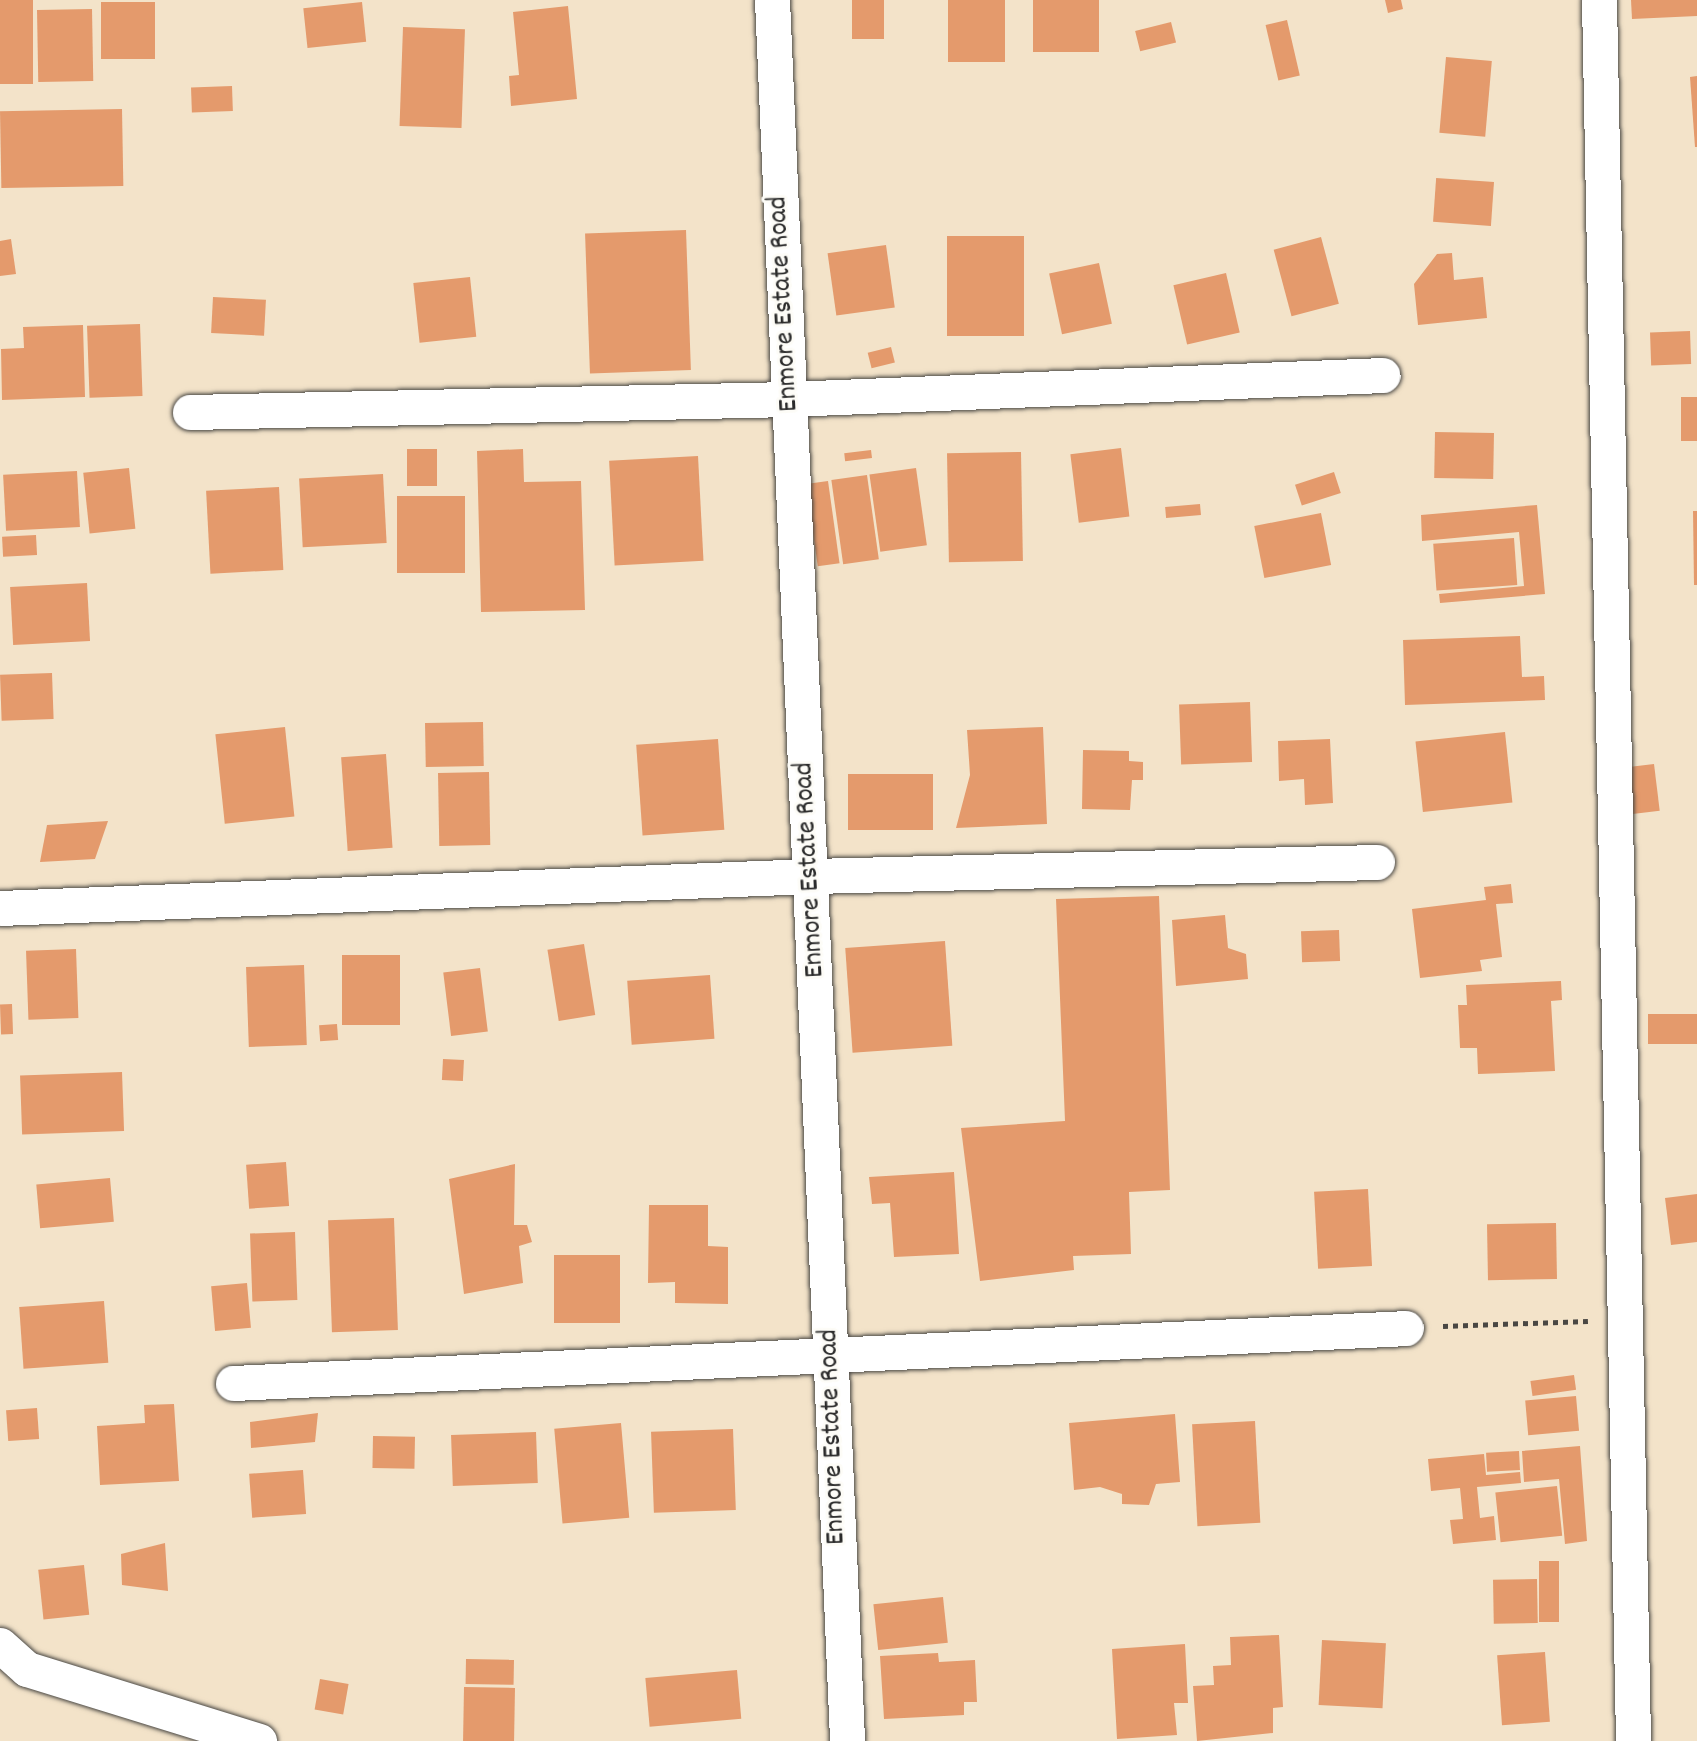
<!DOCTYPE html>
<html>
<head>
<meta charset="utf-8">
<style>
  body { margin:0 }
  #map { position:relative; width:1697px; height:1741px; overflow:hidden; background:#f3e3c9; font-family:Dekko,sans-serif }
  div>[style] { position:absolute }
  .building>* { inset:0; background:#e49a6c; transform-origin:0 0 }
  .path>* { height:4.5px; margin-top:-2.25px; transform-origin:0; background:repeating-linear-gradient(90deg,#494743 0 5px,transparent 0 10px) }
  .roads { filter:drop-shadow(0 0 2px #494743) drop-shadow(0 0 2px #494743) }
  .minor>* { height:35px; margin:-17.5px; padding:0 17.5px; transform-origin:17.5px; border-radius:17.5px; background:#fff }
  span { translate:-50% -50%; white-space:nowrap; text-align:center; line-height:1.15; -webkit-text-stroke:6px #fdfcf7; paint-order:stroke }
  .street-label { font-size:28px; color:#2b2b2b }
</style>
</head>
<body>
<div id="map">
  <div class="building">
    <i style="left:0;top:0;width:33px;height:84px"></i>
    <i style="left:852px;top:0;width:32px;height:39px"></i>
    <i style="left:948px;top:0;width:57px;height:62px"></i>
    <i style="left:1033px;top:0;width:66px;height:52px"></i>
    <i style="clip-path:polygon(1385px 0,1401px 0,1403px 9px,1388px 13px)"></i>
    <i style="clip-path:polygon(1631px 0,1697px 0,1697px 16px,1632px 19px)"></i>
    <i style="left:155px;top:2px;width:57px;height:54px;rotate:90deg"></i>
    <i style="left:362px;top:2px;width:40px;height:59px;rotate:84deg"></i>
    <i style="clip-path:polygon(568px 6px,577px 99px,511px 106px,509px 76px,519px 75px,513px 12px)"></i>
    <i style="left:92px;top:9px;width:72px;height:55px;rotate:89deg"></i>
    <i style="left:1287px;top:20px;width:57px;height:22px;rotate:77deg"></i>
    <i style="left:1171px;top:22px;width:21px;height:37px;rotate:76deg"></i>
    <i style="left:403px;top:27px;width:62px;height:99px;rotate:2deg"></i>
    <i style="left:1446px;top:57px;width:46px;height:76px;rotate:5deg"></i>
    <i style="clip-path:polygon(1697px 76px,1697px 147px,1695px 147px,1690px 77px)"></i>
    <i style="left:232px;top:86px;width:25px;height:41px;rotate:88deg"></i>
    <i style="left:122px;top:109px;width:77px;height:122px;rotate:89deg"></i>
    <i style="left:1494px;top:182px;width:44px;height:58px;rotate:94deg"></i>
    <i style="left:686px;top:230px;width:140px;height:101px;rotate:88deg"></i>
    <i style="left:947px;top:236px;width:77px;height:100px"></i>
    <i style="left:1321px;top:237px;width:69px;height:49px;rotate:75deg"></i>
    <i style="clip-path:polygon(11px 239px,16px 274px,0 276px,0 241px)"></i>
    <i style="left:886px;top:245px;width:63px;height:59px;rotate:82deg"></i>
    <i style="clip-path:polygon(1452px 253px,1454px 280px,1483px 277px,1487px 318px,1418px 325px,1414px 284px,1437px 254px)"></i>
    <i style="left:1099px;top:263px;width:62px;height:51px;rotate:78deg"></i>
    <i style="left:1226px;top:273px;width:61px;height:54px;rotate:77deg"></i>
    <i style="left:470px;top:277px;width:60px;height:57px;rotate:84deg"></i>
    <i style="left:213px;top:297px;width:53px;height:36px;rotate:3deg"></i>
    <i style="left:140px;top:324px;width:72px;height:53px;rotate:88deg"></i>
    <i style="clip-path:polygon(83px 325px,85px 397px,2px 400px,1px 349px,24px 348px,23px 327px)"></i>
    <i style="left:1690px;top:331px;width:33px;height:40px;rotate:88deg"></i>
    <i style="left:891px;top:347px;width:16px;height:24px;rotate:76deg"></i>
    <i style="left:1681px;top:397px;width:16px;height:44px"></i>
    <i style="left:1435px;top:432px;width:59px;height:46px;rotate:1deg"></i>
    <i style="left:1121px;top:448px;width:69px;height:51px;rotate:83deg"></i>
    <i style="left:437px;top:449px;width:37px;height:30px;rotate:90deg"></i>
    <i style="clip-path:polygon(523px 449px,524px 482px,581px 481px,585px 610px,481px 612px,477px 451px)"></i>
    <i style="left:871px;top:450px;width:8px;height:27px;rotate:83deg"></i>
    <i style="left:1021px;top:452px;width:109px;height:74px;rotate:89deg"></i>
    <i style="left:698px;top:456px;width:105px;height:89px;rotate:87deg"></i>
    <i style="left:129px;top:468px;width:61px;height:46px;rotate:84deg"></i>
    <i style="left:916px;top:468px;width:78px;height:47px;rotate:82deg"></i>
    <i style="left:77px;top:471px;width:56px;height:74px;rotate:87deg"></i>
    <i style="left:1334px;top:472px;width:22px;height:41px;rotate:72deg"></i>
    <i style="left:383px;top:474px;width:69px;height:84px;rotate:87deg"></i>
    <i style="left:867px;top:475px;width:85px;height:36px;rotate:82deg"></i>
    <i style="left:828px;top:481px;width:83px;height:22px;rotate:82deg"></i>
    <i style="left:279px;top:487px;width:83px;height:73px;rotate:87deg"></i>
    <i style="left:465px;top:496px;width:77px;height:68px;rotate:90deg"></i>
    <i style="left:1200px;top:504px;width:11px;height:35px;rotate:85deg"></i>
    <i style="clip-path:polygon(1537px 505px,1545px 594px,1440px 603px,1439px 594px,1524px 586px,1519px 532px,1422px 541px,1421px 515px)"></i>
    <i style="clip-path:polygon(1693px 511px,1697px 511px,1697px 585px,1694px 585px)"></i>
    <i style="left:1321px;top:513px;width:53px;height:68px;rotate:79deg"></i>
    <i style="left:36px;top:535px;width:20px;height:34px;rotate:87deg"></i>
    <i style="left:1514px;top:538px;width:47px;height:81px;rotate:86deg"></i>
    <i style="left:87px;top:583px;width:58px;height:77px;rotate:87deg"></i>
    <i style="clip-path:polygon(1520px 636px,1522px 677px,1544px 676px,1545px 700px,1405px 705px,1403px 640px)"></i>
    <i style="left:52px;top:673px;width:46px;height:52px;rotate:88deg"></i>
    <i style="left:1250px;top:702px;width:60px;height:71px;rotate:88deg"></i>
    <i style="left:483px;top:722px;width:44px;height:58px;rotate:89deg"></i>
    <i style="left:285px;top:727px;width:90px;height:70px;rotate:84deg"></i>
    <i style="clip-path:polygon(1043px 727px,1047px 824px,956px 828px,970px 775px,967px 730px)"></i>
    <i style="left:1505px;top:732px;width:71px;height:90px;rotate:84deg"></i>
    <i style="left:718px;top:739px;width:91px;height:82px;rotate:86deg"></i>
    <i style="clip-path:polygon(1330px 739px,1333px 803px,1305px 805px,1304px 779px,1279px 781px,1278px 741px)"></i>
    <i style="clip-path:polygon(1083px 750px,1129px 751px,1129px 761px,1143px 762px,1143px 780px,1132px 780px,1130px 810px,1082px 809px)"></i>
    <i style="left:386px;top:754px;width:94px;height:45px;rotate:86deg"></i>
    <i style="left:1654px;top:764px;width:47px;height:40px;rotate:83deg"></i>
    <i style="left:489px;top:772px;width:73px;height:51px;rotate:89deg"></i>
    <i style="left:848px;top:774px;width:85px;height:56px"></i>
    <i style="clip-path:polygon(108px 821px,95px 859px,40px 862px,47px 825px)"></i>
    <i style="clip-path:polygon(1511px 884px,1513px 903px,1496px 904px,1502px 957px,1480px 960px,1482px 971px,1420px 978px,1412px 909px,1486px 900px,1484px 887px)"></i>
    <i style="clip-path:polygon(1159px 896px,1170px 1190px,1129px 1192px,1131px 1254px,1073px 1256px,1074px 1270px,980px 1281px,961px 1128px,1065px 1121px,1056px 899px)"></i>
    <i style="clip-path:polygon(1225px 915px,1228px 948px,1246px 954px,1248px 979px,1176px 986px,1172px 920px)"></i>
    <i style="left:1339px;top:930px;width:31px;height:38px;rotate:88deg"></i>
    <i style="left:945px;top:941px;width:105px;height:100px;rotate:86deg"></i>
    <i style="left:584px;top:944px;width:72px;height:37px;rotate:81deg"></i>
    <i style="left:76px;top:949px;width:69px;height:50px;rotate:88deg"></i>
    <i style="left:400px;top:955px;width:70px;height:58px;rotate:90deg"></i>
    <i style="left:304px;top:965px;width:80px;height:58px;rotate:88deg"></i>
    <i style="left:480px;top:968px;width:64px;height:37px;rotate:83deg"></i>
    <i style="left:710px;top:975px;width:64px;height:83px;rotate:86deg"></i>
    <i style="clip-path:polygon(1561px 981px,1562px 1000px,1551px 1001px,1555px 1071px,1478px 1074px,1477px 1048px,1460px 1048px,1458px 1005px,1467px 1005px,1466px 985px)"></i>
    <i style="left:12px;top:1004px;width:30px;height:12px;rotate:88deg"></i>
    <i style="left:1697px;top:1014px;width:30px;height:49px;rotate:90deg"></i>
    <i style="left:337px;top:1024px;width:16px;height:18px;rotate:86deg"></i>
    <i style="left:443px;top:1059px;width:21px;height:21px;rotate:3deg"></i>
    <i style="left:122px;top:1072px;width:59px;height:102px;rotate:88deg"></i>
    <i style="left:286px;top:1162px;width:44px;height:40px;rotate:86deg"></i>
    <i style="clip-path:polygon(515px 1164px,514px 1225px,527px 1225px,532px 1242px,519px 1246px,523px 1283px,464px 1294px,449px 1179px)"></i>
    <i style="clip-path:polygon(954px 1172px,959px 1254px,894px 1257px,890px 1203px,872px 1204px,869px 1177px)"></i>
    <i style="left:110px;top:1178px;width:44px;height:74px;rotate:85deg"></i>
    <i style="left:1368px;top:1189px;width:77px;height:54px;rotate:87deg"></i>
    <i style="clip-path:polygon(1697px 1194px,1697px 1242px,1671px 1245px,1665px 1198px)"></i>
    <i style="clip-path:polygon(649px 1205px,708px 1205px,708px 1246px,728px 1247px,728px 1304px,675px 1303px,675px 1282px,648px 1283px)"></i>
    <i style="left:394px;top:1218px;width:112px;height:66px;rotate:88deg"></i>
    <i style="left:1556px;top:1223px;width:56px;height:69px;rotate:89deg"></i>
    <i style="left:295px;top:1232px;width:68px;height:45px;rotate:88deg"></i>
    <i style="left:554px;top:1255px;width:66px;height:68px"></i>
    <i style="left:247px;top:1283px;width:45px;height:36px;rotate:85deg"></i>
    <i style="left:104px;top:1301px;width:62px;height:85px;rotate:86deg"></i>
    <i style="left:1574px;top:1375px;width:15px;height:44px;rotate:82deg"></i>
    <i style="left:1576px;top:1396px;width:35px;height:51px;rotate:85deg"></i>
    <i style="clip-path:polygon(174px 1404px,179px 1481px,100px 1485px,97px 1426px,145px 1423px,144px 1405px)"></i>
    <i style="left:37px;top:1408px;width:31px;height:31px;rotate:86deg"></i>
    <i style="clip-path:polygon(318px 1413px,315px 1442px,251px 1448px,250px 1422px)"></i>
    <i style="clip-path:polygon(1175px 1414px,1180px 1482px,1156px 1484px,1149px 1505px,1122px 1504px,1122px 1494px,1100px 1487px,1074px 1490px,1069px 1423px)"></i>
    <i style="left:1255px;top:1421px;width:102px;height:63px;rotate:87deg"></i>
    <i style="left:621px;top:1423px;width:95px;height:67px;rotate:85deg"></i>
    <i style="left:733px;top:1429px;width:81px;height:82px;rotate:88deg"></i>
    <i style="left:536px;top:1432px;width:51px;height:85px;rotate:88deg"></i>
    <i style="left:373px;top:1436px;width:42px;height:32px;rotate:1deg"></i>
    <i style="clip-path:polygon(1580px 1446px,1587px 1541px,1565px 1544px,1559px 1479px,1524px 1482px,1522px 1451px)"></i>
    <i style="left:1519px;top:1451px;width:19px;height:33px;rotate:87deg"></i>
    <i style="clip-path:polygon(1484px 1454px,1486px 1475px,1520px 1472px,1521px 1483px,1477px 1487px,1480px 1518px,1494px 1516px,1496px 1540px,1453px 1544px,1450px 1520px,1463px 1519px,1460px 1488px,1431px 1491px,1428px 1459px)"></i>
    <i style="left:303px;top:1470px;width:44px;height:54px;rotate:86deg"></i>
    <i style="left:1557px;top:1486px;width:50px;height:62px;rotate:84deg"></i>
    <i style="clip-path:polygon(165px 1543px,168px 1591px,122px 1585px,121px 1554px)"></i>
    <i style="left:1539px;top:1561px;width:20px;height:61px"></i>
    <i style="left:84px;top:1565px;width:50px;height:46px;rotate:84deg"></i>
    <i style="left:1537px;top:1579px;width:44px;height:44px;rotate:89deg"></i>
    <i style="left:943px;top:1597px;width:46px;height:70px;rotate:84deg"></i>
    <i style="clip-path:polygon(1279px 1635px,1283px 1707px,1273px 1708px,1273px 1733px,1197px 1741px,1193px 1686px,1214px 1685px,1213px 1666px,1231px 1665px,1230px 1637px)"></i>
    <i style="left:1322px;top:1640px;width:64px;height:65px;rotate:3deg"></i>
    <i style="clip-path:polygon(1185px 1644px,1188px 1703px,1174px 1703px,1177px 1735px,1117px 1739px,1112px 1649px)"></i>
    <i style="left:1545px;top:1652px;width:70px;height:48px;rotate:86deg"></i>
    <i style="clip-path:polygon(938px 1653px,939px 1662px,975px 1660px,977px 1702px,964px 1702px,964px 1715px,884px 1719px,880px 1656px)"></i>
    <i style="left:466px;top:1659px;width:48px;height:25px;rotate:1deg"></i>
    <i style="left:737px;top:1670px;width:49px;height:92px;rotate:85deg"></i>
    <i style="left:320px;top:1679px;width:29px;height:31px;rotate:10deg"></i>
    <i style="left:464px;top:1687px;width:51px;height:54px;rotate:1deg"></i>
  </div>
  <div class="path">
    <i style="left:1443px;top:1326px;width:145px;rotate:-2deg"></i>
  </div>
  <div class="roads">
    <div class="minor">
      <i style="left:772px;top:0;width:1743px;rotate:87.53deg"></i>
      <i style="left:1599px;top:0;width:1741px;rotate:88.88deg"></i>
      <i style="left:190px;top:412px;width:599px;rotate:-1.24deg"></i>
      <i style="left:789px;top:399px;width:594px;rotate:-2.31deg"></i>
      <i style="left:0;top:908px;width:813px;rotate:-2.26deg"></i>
      <i style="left:812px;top:876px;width:565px;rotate:-1.42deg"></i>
      <i style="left:233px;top:1383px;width:1174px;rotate:-2.68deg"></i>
      <i style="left:0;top:1645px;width:36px;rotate:42deg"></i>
      <i style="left:27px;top:1669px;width:243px;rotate:17.2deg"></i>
    </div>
  </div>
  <div class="street-label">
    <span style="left:785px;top:304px;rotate:-93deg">Enmore Estate Road</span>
    <span style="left:811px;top:870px;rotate:-93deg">Enmore Estate Road</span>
    <span style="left:834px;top:1437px;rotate:-92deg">Enmore Estate Road</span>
  </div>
</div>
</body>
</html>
